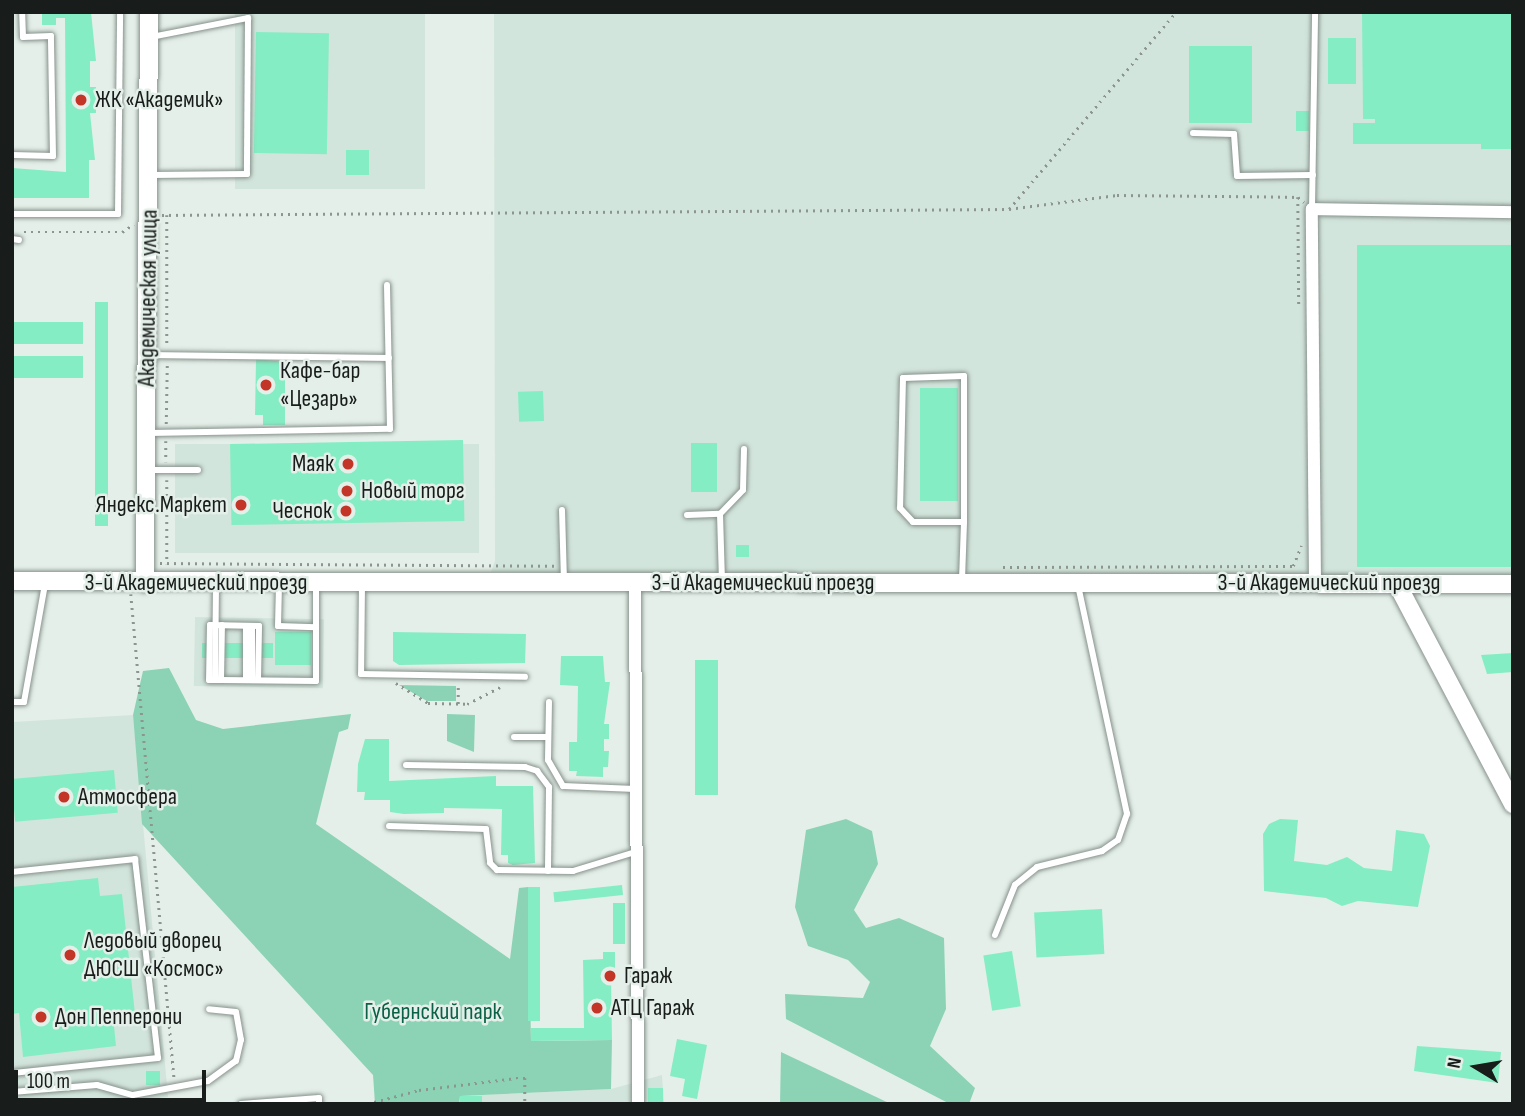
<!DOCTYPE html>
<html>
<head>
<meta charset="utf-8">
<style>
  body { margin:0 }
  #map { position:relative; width:1525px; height:1116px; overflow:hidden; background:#e4efe9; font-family:"Sofia Sans Condensed",sans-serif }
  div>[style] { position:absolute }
  .built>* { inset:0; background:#d2e5dc; transform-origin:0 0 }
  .green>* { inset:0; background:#8cd3b5 }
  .building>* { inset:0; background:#85edc3; transform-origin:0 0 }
  .path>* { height:2.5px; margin-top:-1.25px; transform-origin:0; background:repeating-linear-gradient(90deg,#8d9590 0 2px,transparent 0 7px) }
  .roads { filter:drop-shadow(0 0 2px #87918c) drop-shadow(0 0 2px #87918c) }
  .lane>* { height:6px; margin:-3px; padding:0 3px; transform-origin:3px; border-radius:3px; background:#fff }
  .street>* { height:12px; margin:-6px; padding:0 6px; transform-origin:6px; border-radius:6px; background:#fff }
  .secondary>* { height:18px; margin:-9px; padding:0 9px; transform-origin:9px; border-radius:9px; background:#fff }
  .dots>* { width:19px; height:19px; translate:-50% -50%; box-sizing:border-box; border:4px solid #e4efe9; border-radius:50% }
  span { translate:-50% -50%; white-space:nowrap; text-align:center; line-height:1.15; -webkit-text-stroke:5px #e4efe9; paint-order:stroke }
  .poi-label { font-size:24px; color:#181c1a }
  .left { translate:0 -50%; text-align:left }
  .right { translate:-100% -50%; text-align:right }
  .street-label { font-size:24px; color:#181c1a }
  .park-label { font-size:24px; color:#0b6146 }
  .frame { position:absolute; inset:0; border:14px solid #181c1a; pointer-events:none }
  .north { position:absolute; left:1441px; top:1032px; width:70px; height:70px; -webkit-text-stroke:5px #e4efe9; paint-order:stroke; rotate:281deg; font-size:19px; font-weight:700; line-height:28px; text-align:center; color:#181c1a }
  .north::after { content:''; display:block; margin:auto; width:24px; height:32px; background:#181c1a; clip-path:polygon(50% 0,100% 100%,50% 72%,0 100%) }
  .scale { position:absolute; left:14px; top:1070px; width:192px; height:32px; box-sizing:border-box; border:4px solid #181c1a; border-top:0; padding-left:9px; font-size:21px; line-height:24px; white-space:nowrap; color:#181c1a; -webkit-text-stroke:5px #e4efe9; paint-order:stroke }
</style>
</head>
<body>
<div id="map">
  <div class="built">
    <i style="left:235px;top:12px;width:190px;height:177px"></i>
    <i style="clip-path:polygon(494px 12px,1513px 12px,1513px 576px,491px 572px,495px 561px)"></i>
    <i style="left:479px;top:444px;width:109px;height:304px;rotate:90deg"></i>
    <i style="left:195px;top:617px;width:129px;height:69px;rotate:1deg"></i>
    <i style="clip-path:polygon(133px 715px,168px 1097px,106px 1104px,12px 1104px,12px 722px)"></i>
    <i style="clip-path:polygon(662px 1075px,664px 1104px,459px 1104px,460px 1096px,611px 1089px)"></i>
  </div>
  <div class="green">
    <i style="clip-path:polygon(169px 668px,196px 720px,223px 729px,351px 714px,348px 729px,339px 732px,316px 824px,510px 959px,519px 888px,528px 887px,531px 1041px,612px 1040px,611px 1089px,460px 1096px,459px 1104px,375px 1104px,373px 1075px,142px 824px,133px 715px,143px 671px)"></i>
    <i style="clip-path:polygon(399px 685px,456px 686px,456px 701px,427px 701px)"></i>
    <i style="clip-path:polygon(447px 714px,475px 715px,474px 752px,447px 741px)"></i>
    <i style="clip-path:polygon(846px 819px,872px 831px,878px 864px,854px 910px,866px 928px,899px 918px,944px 938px,946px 1009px,930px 1046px,975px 1088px,969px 1104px,950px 1104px,786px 1019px,785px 994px,863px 998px,870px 982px,848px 960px,808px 946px,795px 907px,806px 830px)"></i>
    <i style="clip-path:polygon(781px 1052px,891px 1104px,780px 1104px)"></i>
  </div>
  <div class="building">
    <i style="clip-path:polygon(42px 12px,91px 12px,96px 61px,90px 61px,90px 87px,96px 87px,96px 113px,90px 113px,95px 160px,89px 160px,89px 198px,12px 198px,12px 168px,66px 172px,65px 18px,56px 18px,56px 25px,42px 25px)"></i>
    <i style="clip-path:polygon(1362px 12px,1513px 12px,1511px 149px,1481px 149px,1481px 144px,1353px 144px,1353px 123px,1375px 123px,1375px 119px,1363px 119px)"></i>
    <i style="left:256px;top:32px;width:73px;height:121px;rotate:1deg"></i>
    <i style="left:1356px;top:38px;width:46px;height:28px;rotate:90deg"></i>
    <i style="left:1189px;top:46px;width:63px;height:77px"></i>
    <i style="left:1296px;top:111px;width:13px;height:20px"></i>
    <i style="left:346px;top:150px;width:23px;height:25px"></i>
    <i style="left:1357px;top:245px;width:156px;height:322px"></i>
    <i style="left:95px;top:302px;width:13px;height:224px"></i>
    <i style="left:83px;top:322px;width:22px;height:71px;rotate:90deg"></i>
    <i style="left:83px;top:356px;width:22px;height:71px;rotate:90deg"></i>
    <i style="clip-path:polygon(256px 359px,285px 362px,285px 425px,263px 425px,263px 415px,255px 415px)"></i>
    <i style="left:920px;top:388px;width:38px;height:113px"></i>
    <i style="left:543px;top:391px;width:30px;height:25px;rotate:88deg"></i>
    <i style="left:463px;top:440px;width:81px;height:233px;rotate:89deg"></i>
    <i style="left:691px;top:443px;width:26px;height:49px"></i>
    <i style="left:736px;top:545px;width:13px;height:12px"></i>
    <i style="left:275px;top:632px;width:36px;height:33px"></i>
    <i style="clip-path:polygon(393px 632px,526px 634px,525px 663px,399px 665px,393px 661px)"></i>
    <i style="left:202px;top:643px;width:71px;height:15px"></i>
    <i style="clip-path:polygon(1513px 653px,1513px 672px,1487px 674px,1481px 655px)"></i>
    <i style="clip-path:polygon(561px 656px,603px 656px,605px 682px,610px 682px,604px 724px,609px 724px,609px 739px,604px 739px,604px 751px,609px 751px,608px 767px,603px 767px,603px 777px,576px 776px,577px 771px,569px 771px,569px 742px,577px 742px,578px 686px,560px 685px)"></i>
    <i style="left:695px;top:660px;width:23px;height:135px"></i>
    <i style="clip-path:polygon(365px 739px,389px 739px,389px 781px,496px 776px,496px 786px,533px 786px,535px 863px,513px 865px,508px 863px,508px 855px,501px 855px,502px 809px,444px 808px,444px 813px,404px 814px,390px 812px,390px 800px,364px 800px,365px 792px,357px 792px,358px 764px)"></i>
    <i style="left:114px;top:770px;width:43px;height:103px;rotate:85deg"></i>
    <i style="clip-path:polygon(1280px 819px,1298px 820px,1294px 861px,1327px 865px,1347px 857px,1364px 868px,1392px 871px,1396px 830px,1424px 834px,1430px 846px,1418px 907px,1358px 901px,1342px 906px,1326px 898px,1264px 891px,1263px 834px,1269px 824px)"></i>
    <i style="clip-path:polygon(98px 878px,100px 896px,122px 894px,136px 1023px,114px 1026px,116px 1046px,23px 1057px,19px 1013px,12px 1014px,12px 887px)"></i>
    <i style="left:622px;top:885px;width:10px;height:69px;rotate:84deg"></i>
    <i style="left:528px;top:887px;width:12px;height:134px"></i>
    <i style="left:613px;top:903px;width:12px;height:41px"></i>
    <i style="left:1102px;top:909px;width:45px;height:68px;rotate:87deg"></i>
    <i style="left:1012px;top:951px;width:56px;height:29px;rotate:81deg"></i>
    <i style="clip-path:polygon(603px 952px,615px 952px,615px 975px,611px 975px,612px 1040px,531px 1041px,531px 1028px,584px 1028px,583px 960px,603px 959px)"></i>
    <i style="clip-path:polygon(677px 1039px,707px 1045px,697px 1099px,682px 1096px,685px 1079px,670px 1076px)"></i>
    <i style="clip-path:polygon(1417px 1046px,1501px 1052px,1498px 1083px,1414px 1071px)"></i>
    <i style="left:146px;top:1071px;width:14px;height:14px"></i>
    <i style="left:648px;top:1088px;width:15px;height:16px"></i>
    <i style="left:460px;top:1096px;width:22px;height:8px"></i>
  </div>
  <div class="path">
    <i style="left:1298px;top:197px;width:108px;rotate:89.5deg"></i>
    <i style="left:1009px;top:209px;width:258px;rotate:-49.7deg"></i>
    <i style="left:162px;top:215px;width:847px;rotate:-0.41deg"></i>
    <i style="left:1009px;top:209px;width:109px;rotate:-7.4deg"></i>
    <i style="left:1117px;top:195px;width:181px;rotate:0.6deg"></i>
    <i style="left:1298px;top:197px;width:8px;rotate:40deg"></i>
    <i style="left:167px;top:215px;width:132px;rotate:90deg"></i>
    <i style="left:24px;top:232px;width:98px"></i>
    <i style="left:122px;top:232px;width:14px;rotate:-34deg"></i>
    <i style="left:166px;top:424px;width:60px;rotate:-89deg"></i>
    <i style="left:166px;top:441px;width:21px;rotate:90deg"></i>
    <i style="left:167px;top:480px;width:84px;rotate:90deg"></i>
    <i style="left:160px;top:563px;width:396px;rotate:0.4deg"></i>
    <i style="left:1003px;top:567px;width:290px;rotate:-0.2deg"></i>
    <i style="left:1293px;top:566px;width:22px;rotate:-68deg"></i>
    <i style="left:131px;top:594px;width:487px;rotate:84.9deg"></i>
    <i style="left:396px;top:683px;width:38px;rotate:32deg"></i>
    <i style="left:428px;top:703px;width:39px;rotate:1deg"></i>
    <i style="left:467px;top:704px;width:37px;rotate:-27deg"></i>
    <i style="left:458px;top:704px;width:18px;rotate:-90deg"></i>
    <i style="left:374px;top:1102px;width:47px;rotate:-14.9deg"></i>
    <i style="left:419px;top:1090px;width:98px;rotate:-7.1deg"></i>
    <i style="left:516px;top:1078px;width:9px"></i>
    <i style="left:525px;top:1078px;width:26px;rotate:90deg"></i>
  </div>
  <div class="roads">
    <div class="lane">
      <i style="left:151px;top:37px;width:99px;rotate:-11.1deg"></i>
      <i style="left:248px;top:18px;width:156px;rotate:90.4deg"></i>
      <i style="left:247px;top:174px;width:96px;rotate:179.4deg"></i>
      <i style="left:1193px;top:133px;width:41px;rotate:1.4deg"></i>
      <i style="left:1234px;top:134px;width:42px;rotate:85.9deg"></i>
      <i style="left:1237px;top:176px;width:76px;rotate:-0.8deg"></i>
      <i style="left:12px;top:155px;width:41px;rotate:1.4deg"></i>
      <i style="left:53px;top:156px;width:120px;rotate:-91deg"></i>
      <i style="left:51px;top:36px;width:28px;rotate:178deg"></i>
      <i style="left:23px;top:37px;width:25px;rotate:-92deg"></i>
      <i style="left:1312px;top:209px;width:197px;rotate:-89.1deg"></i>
      <i style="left:12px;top:214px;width:106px"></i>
      <i style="left:118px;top:214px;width:202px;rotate:-89.4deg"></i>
      <i style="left:12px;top:239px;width:7px;rotate:8deg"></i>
      <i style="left:150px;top:355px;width:239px;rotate:0.7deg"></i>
      <i style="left:149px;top:433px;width:241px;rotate:-1deg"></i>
      <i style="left:390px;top:429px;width:144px;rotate:-91.2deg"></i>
      <i style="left:148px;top:470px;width:50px"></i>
      <i style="left:562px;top:510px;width:71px;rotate:88.4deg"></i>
      <i style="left:720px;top:514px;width:33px;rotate:-46deg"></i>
      <i style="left:743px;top:490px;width:41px;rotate:-88.6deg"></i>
      <i style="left:687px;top:515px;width:33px;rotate:-2deg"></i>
      <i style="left:720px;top:514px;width:67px;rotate:88.3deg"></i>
      <i style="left:962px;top:580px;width:58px;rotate:-88deg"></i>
      <i style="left:964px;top:522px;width:146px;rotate:-90deg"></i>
      <i style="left:964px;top:376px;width:61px;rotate:178.1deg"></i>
      <i style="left:903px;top:378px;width:130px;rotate:91.3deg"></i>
      <i style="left:900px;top:508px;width:19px;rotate:47deg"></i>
      <i style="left:913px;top:522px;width:51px"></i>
      <i style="left:279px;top:585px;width:41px;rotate:91.4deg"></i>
      <i style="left:278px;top:626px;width:38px;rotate:2deg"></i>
      <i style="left:362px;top:585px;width:89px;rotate:90.6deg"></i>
      <i style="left:361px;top:674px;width:164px;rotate:1deg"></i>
      <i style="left:215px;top:680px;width:96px;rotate:-89.4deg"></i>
      <i style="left:221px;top:680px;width:55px;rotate:-89deg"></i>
      <i style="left:246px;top:680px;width:54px;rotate:-90deg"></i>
      <i style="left:252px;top:680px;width:54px;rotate:-90deg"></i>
      <i style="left:258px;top:680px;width:54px;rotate:-88.9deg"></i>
      <i style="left:259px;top:626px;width:49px;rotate:-178.8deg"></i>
      <i style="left:210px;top:625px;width:55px;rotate:91deg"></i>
      <i style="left:209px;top:680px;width:12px"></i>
      <i style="left:221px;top:680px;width:95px;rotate:0.6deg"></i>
      <i style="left:316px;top:681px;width:96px;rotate:-90deg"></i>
      <i style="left:12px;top:702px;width:12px"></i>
      <i style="left:24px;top:702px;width:120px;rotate:-79.9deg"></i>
      <i style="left:549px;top:702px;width:58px;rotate:91deg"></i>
      <i style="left:548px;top:760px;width:30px;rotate:60deg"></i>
      <i style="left:563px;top:786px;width:72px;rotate:2.4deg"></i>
      <i style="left:514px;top:737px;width:34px"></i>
      <i style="left:406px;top:765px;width:119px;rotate:1deg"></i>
      <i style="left:525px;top:767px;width:13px;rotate:18deg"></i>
      <i style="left:537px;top:771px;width:20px;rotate:53deg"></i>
      <i style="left:549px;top:787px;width:84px;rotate:90.7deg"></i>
      <i style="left:389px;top:826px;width:97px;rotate:1.8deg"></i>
      <i style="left:486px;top:829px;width:34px;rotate:83deg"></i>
      <i style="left:490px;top:863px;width:10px;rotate:45deg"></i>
      <i style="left:497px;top:870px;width:76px;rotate:0.8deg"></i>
      <i style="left:573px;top:871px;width:65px;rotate:-17deg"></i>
      <i style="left:12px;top:872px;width:124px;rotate:-6deg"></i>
      <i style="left:135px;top:859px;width:200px;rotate:83.4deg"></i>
      <i style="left:158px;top:1058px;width:147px;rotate:174.1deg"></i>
      <i style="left:995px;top:935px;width:54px;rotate:-68.2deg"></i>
      <i style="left:1015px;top:885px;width:28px;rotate:-39deg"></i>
      <i style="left:1037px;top:867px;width:67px;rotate:-13.8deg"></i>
      <i style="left:1102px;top:851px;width:19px;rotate:-35deg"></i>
      <i style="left:1118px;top:840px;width:28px;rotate:-71deg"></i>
      <i style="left:1127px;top:814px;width:233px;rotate:-102.1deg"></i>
      <i style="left:12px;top:1092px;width:85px;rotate:-4.7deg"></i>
      <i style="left:97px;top:1085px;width:37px;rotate:16deg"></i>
      <i style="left:133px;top:1095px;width:76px;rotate:-10.6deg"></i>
      <i style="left:208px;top:1081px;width:34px;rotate:-36deg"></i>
      <i style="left:236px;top:1061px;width:22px;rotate:-77deg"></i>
      <i style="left:241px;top:1040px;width:28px;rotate:-100deg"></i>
      <i style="left:236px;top:1012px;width:27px;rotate:-174deg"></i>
      <i style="left:241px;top:1104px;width:78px;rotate:-4.4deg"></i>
      <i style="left:319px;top:1098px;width:6px;rotate:90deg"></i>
    </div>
    <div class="street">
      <i style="left:1315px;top:582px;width:373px;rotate:-90.5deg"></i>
      <i style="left:1312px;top:209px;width:201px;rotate:0.9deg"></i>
      <i style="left:635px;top:583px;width:519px;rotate:89.67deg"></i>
    </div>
    <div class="secondary">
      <i style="left:12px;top:581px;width:1501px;rotate:0.11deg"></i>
      <i style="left:145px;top:583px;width:571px;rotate:-89.6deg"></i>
      <i style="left:1397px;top:584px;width:249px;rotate:62.2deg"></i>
    </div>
  </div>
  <div class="dots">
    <i style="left:81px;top:100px;background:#c23527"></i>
    <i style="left:266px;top:385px;background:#c23527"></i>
    <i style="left:348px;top:464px;background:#c23527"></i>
    <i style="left:347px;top:491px;background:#c23527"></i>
    <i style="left:241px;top:505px;background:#c23527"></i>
    <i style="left:346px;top:511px;background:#c23527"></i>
    <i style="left:64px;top:797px;background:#c23527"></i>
    <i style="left:70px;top:955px;background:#c23527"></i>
    <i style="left:610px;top:976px;background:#c23527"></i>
    <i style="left:597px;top:1008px;background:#c23527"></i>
    <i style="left:41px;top:1017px;background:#c23527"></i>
  </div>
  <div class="poi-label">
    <span class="left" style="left:95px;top:100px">ЖК «Академик»</span>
    <span class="left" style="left:280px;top:385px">Кафе-бар<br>«Цезарь»</span>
    <span class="right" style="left:334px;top:464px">Маяк</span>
    <span class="left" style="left:361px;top:491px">Новый торг</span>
    <span class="right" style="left:227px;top:505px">Яндекс.Маркет</span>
    <span class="right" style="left:332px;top:511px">Чеснок</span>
    <span class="left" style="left:78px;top:797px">Атмосфера</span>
    <span class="left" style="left:84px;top:955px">Ледовый дворец<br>ДЮСШ «Космос»</span>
    <span class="left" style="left:624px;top:976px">Гараж</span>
    <span class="left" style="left:611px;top:1008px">АТЦ Гараж</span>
    <span class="left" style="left:55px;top:1017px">Дон Пепперони</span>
  </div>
  <div class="street-label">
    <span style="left:148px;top:298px;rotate:-89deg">Академическая улица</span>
    <span style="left:196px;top:583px">3-й Академический проезд</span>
    <span style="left:763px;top:583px">3-й Академический проезд</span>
    <span style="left:1329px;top:583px">3-й Академический проезд</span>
  </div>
  <div class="park-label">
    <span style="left:433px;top:1012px">Губернский парк</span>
  </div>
  <div class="frame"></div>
  <div class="north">N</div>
  <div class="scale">100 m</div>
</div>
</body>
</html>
